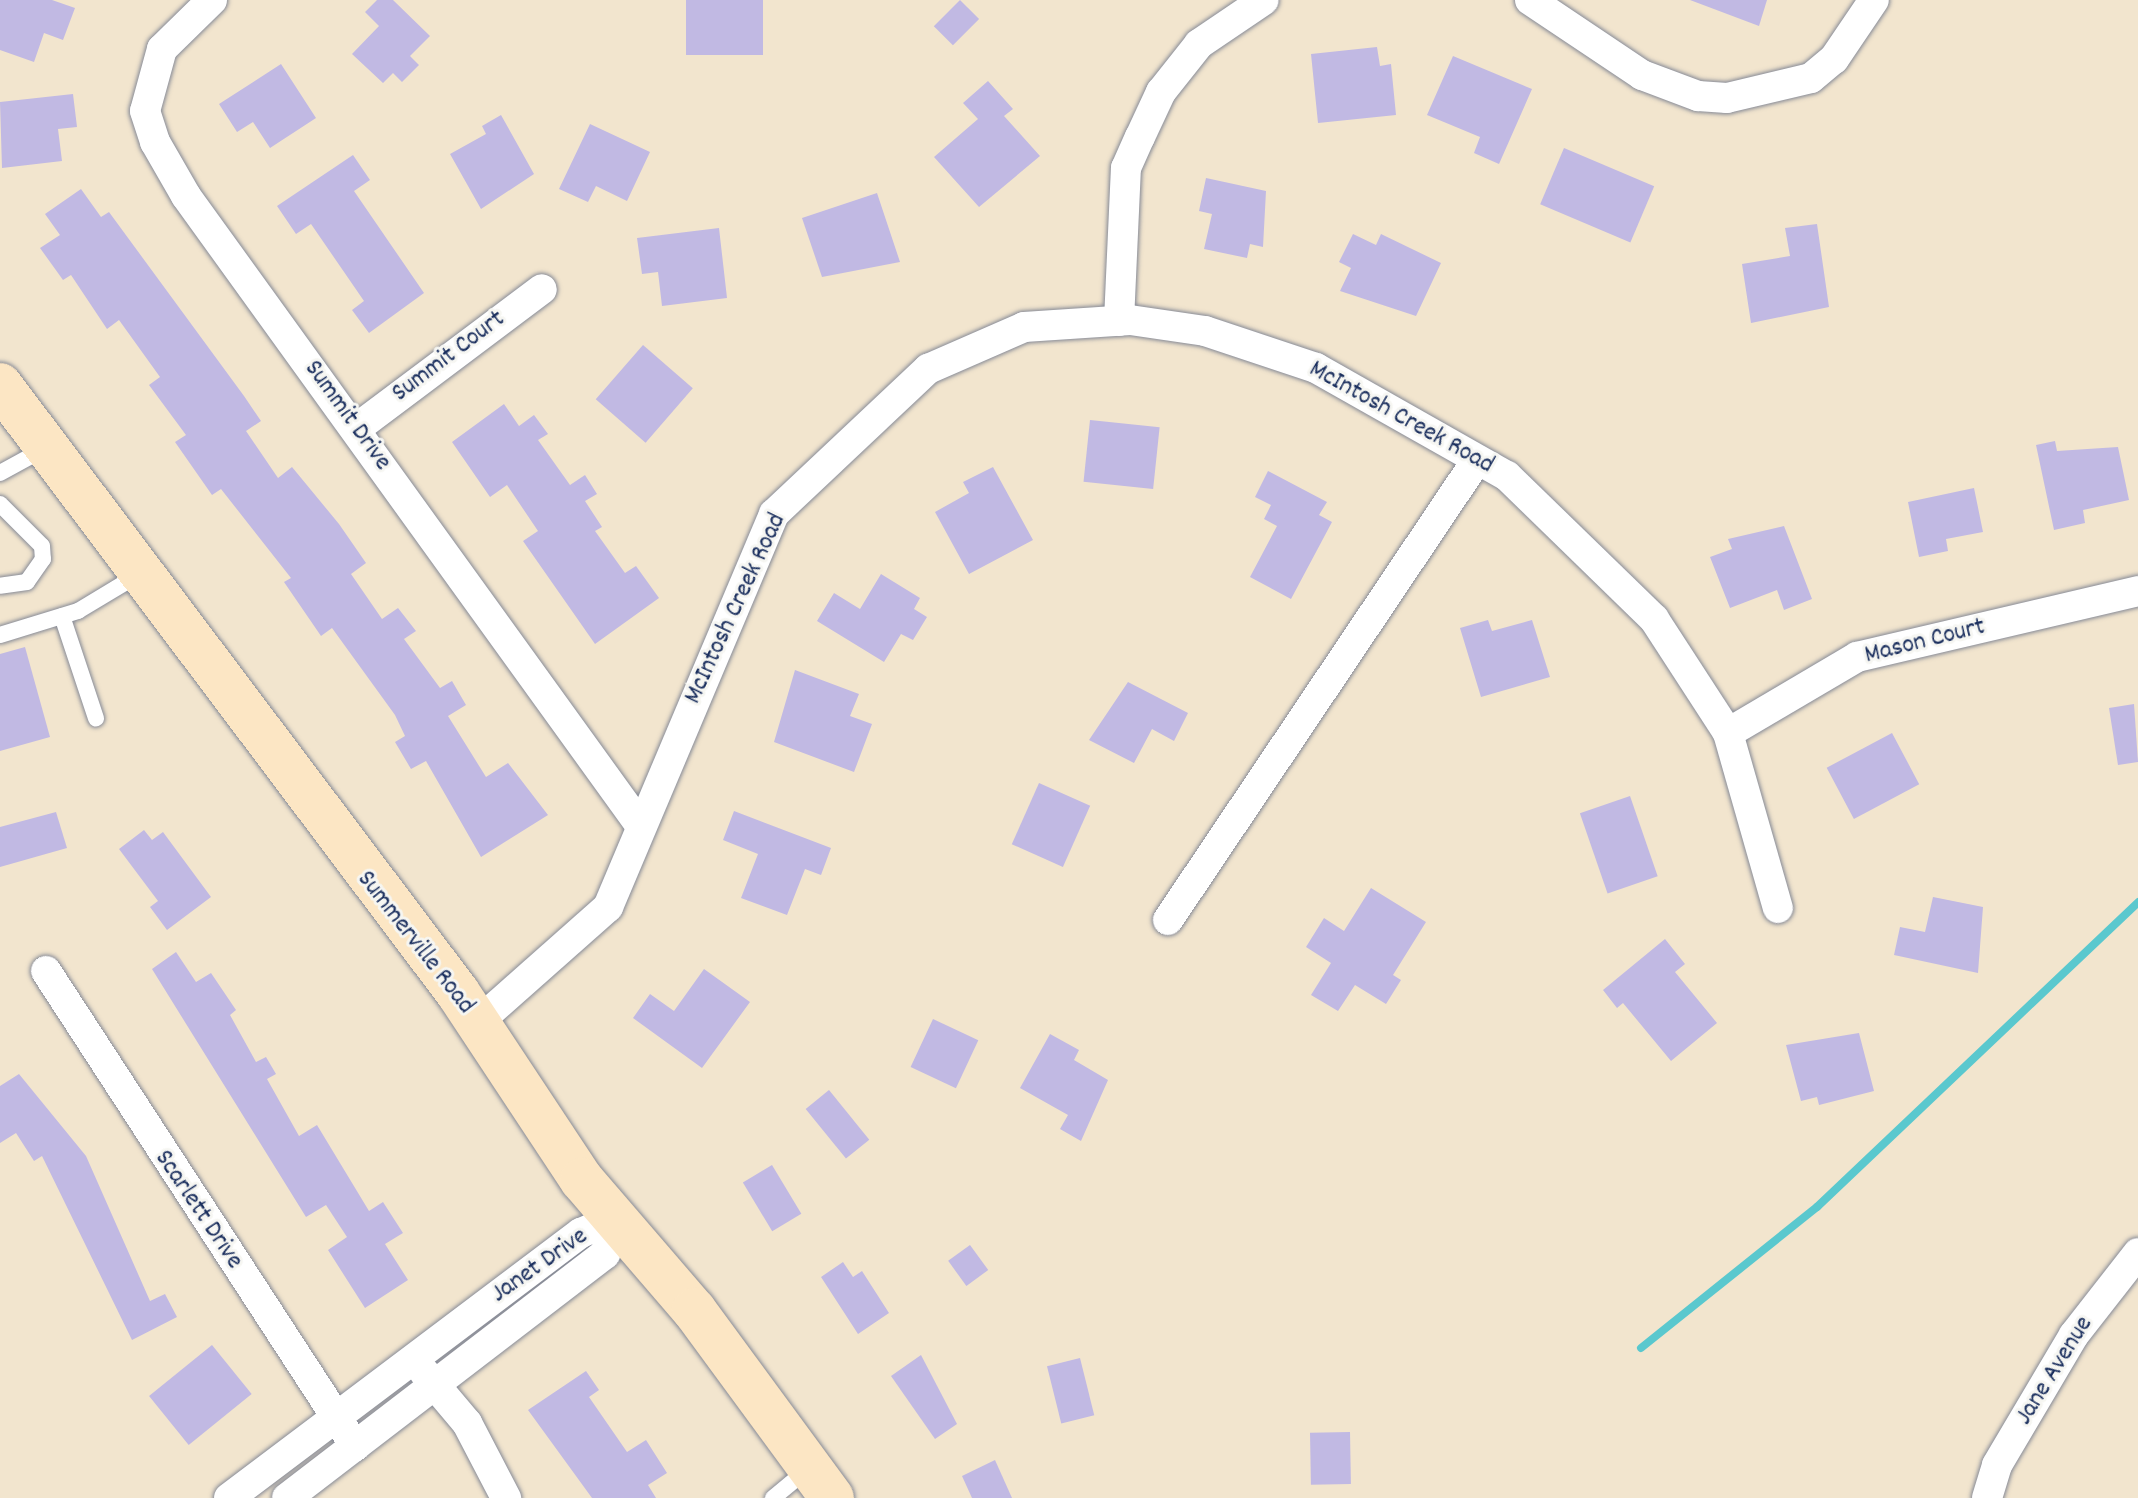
<!DOCTYPE html>
<html>
<head>
<meta charset="utf-8">
<style>
  body { margin:0 }
  #map { position:relative; width:2138px; height:1498px; overflow:hidden; background:#f2e5ce; font-family:Dekko,sans-serif }
  div>[style] { position:absolute }
  .stream>* { height:8px; margin:-4px; padding:0 4px; transform-origin:4px; border-radius:4px; background:#5ac8ce }
  .building>* { inset:0; background:#c1b9e3; transform-origin:0 0 }
  .roads { filter:drop-shadow(0 0 2px #868a96) drop-shadow(0 0 2px #868a96) }
  .lane>* { height:16px; margin:-8px; padding:0 8px; transform-origin:8px; border-radius:8px; background:#fff }
  .street>* { height:30px; margin:-15px; padding:0 15px; transform-origin:15px; border-radius:15px; background:#fff }
  .secondary>* { height:44px; margin:-22px; padding:0 22px; transform-origin:22px; border-radius:22px; background:#fce6c4 }
  span { translate:-50% -50%; white-space:nowrap; text-align:center; line-height:1.15; -webkit-text-stroke:6px #f6f6f2; paint-order:stroke }
  .street-label { font-size:26px; color:#1b2f5e }
</style>
</head>
<body>
<div id="map">
  <div class="stream">
    <i style="left:1641px;top:1348px;width:226px;rotate:-38.7deg"></i>
    <i style="left:1817px;top:1207px;width:443px;rotate:-43.5deg"></i>
  </div>
  <div class="building">
    <i style="clip-path:polygon(0 0,52px 0,75px 8px,63px 40px,44px 33px,34px 62px,0 50px)"></i>
    <i style="clip-path:polygon(377px 0,393px 0,430px 36px,410px 56px,419px 65px,402px 82px,393px 73px,383px 83px,352px 54px,379px 26px,365px 12px)"></i>
    <i style="left:686px;top:0;width:77px;height:55px"></i>
    <i style="left:960px;top:0;width:27px;height:37px;rotate:45deg"></i>
    <i style="clip-path:polygon(1690px 0,1767px 0,1759px 26px)"></i>
    <i style="clip-path:polygon(1377px 47px,1380px 66px,1391px 64px,1396px 115px,1318px 123px,1311px 54px)"></i>
    <i style="clip-path:polygon(1453px 56px,1532px 89px,1499px 164px,1474px 153px,1480px 137px,1427px 115px)"></i>
    <i style="clip-path:polygon(281px 64px,316px 118px,270px 148px,253px 122px,237px 132px,219px 104px)"></i>
    <i style="clip-path:polygon(988px 81px,1013px 109px,1004px 116px,1040px 156px,979px 207px,934px 157px,978px 119px,963px 103px)"></i>
    <i style="clip-path:polygon(73px 94px,77px 127px,58px 129px,62px 161px,2px 168px,0 102px)"></i>
    <i style="clip-path:polygon(501px 115px,534px 174px,481px 209px,450px 154px,486px 134px,482px 126px)"></i>
    <i style="clip-path:polygon(590px 124px,650px 152px,627px 201px,596px 186px,588px 202px,559px 189px)"></i>
    <i style="left:1564px;top:148px;width:98px;height:61px;rotate:23deg"></i>
    <i style="clip-path:polygon(353px 155px,370px 180px,354px 191px,424px 293px,369px 333px,352px 310px,364px 301px,311px 224px,296px 234px,277px 206px)"></i>
    <i style="clip-path:polygon(1206px 178px,1266px 191px,1263px 247px,1250px 244px,1247px 258px,1204px 249px,1212px 214px,1199px 211px)"></i>
    <i style="clip-path:polygon(81px 189px,101px 217px,109px 212px,244px 396px,261px 421px,246px 431px,278px 478px,292px 467px,339px 524px,366px 563px,351px 574px,382px 619px,398px 608px,416px 631px,404px 639px,440px 688px,452px 681px,466px 705px,448px 716px,486px 777px,508px 763px,548px 815px,481px 857px,426px 761px,411px 769px,395px 742px,405px 736px,395px 715px,332px 628px,321px 636px,284px 582px,291px 578px,221px 489px,212px 495px,175px 442px,186px 435px,149px 385px,160px 377px,119px 320px,107px 329px,71px 275px,63px 280px,40px 248px,60px 235px,45px 214px)"></i>
    <i style="clip-path:polygon(877px 193px,900px 262px,822px 277px,802px 218px)"></i>
    <i style="clip-path:polygon(1817px 224px,1829px 307px,1751px 323px,1742px 264px,1790px 256px,1785px 228px)"></i>
    <i style="clip-path:polygon(719px 228px,727px 298px,662px 306px,658px 272px,642px 274px,637px 238px)"></i>
    <i style="clip-path:polygon(1353px 234px,1376px 245px,1381px 234px,1441px 263px,1416px 316px,1340px 291px,1351px 268px,1339px 262px)"></i>
    <i style="left:643px;top:345px;width:66px;height:72px;rotate:41deg"></i>
    <i style="clip-path:polygon(504px 404px,519px 426px,534px 415px,548px 434px,538px 440px,570px 485px,585px 475px,597px 494px,585px 501px,602px 527px,595px 531px,625px 573px,636px 566px,659px 598px,595px 644px,523px 541px,538px 531px,507px 485px,490px 497px,452px 442px)"></i>
    <i style="left:1090px;top:420px;width:70px;height:62px;rotate:6deg"></i>
    <i style="clip-path:polygon(2055px 441px,2057px 451px,2118px 447px,2129px 500px,2083px 510px,2085px 523px,2054px 530px,2036px 445px)"></i>
    <i style="clip-path:polygon(993px 467px,1033px 540px,969px 574px,935px 512px,969px 493px,963px 482px)"></i>
    <i style="clip-path:polygon(1268px 471px,1327px 502px,1319px 515px,1332px 522px,1291px 599px,1250px 577px,1277px 526px,1264px 519px,1271px 505px,1255px 497px)"></i>
    <i style="clip-path:polygon(1974px 488px,1983px 532px,1946px 539px,1948px 551px,1919px 557px,1908px 502px)"></i>
    <i style="clip-path:polygon(1784px 526px,1812px 599px,1784px 610px,1777px 590px,1730px 608px,1710px 557px,1732px 549px,1728px 539px)"></i>
    <i style="clip-path:polygon(881px 574px,920px 598px,914px 609px,927px 617px,913px 640px,901px 634px,884px 662px,817px 621px,834px 593px,860px 609px)"></i>
    <i style="clip-path:polygon(1488px 620px,1492px 631px,1532px 620px,1550px 677px,1481px 697px,1460px 628px)"></i>
    <i style="clip-path:polygon(25px 647px,50px 737px,0 751px,0 654px)"></i>
    <i style="clip-path:polygon(795px 670px,859px 694px,850px 716px,872px 724px,854px 772px,774px 742px)"></i>
    <i style="clip-path:polygon(1128px 682px,1188px 713px,1174px 741px,1152px 729px,1134px 763px,1089px 740px)"></i>
    <i style="clip-path:polygon(2134px 704px,2138px 762px,2118px 765px,2109px 708px)"></i>
    <i style="left:1892px;top:733px;width:58px;height:74px;rotate:62deg"></i>
    <i style="left:1039px;top:783px;width:56px;height:67px;rotate:24deg"></i>
    <i style="left:1630px;top:796px;width:85px;height:53px;rotate:71deg"></i>
    <i style="clip-path:polygon(734px 811px,831px 848px,821px 875px,805px 869px,787px 915px,741px 898px,758px 854px,723px 840px)"></i>
    <i style="clip-path:polygon(56px 812px,67px 848px,0 867px,0 827px)"></i>
    <i style="clip-path:polygon(144px 830px,152px 840px,163px 832px,211px 897px,167px 930px,150px 907px,158px 901px,119px 849px)"></i>
    <i style="clip-path:polygon(1371px 888px,1426px 922px,1393px 975px,1401px 980px,1386px 1004px,1355px 985px,1338px 1011px,1311px 995px,1331px 963px,1306px 947px,1324px 918px,1344px 931px)"></i>
    <i style="clip-path:polygon(1933px 897px,1983px 907px,1978px 973px,1894px 955px,1900px 927px,1925px 932px)"></i>
    <i style="clip-path:polygon(1665px 939px,1685px 964px,1675px 972px,1717px 1023px,1671px 1061px,1623px 1003px,1617px 1008px,1603px 990px)"></i>
    <i style="clip-path:polygon(176px 952px,196px 982px,211px 973px,236px 1010px,230px 1015px,256px 1062px,266px 1057px,276px 1074px,267px 1079px,299px 1136px,317px 1125px,369px 1211px,383px 1202px,403px 1233px,385px 1244px,408px 1280px,365px 1308px,328px 1250px,347px 1237px,326px 1205px,306px 1217px,152px 969px)"></i>
    <i style="clip-path:polygon(704px 969px,750px 1002px,702px 1068px,633px 1018px,650px 994px,674px 1011px)"></i>
    <i style="left:933px;top:1019px;width:50px;height:53px;rotate:25deg"></i>
    <i style="clip-path:polygon(1859px 1033px,1874px 1091px,1819px 1105px,1817px 1097px,1801px 1101px,1786px 1045px)"></i>
    <i style="clip-path:polygon(1050px 1034px,1079px 1050px,1074px 1060px,1108px 1080px,1081px 1141px,1060px 1129px,1068px 1115px,1020px 1088px)"></i>
    <i style="clip-path:polygon(19px 1074px,86px 1156px,150px 1301px,165px 1294px,177px 1317px,132px 1340px,42px 1156px,34px 1161px,16px 1133px,0 1143px,0 1086px)"></i>
    <i style="left:829px;top:1090px;width:64px;height:30px;rotate:51deg"></i>
    <i style="left:772px;top:1165px;width:57px;height:34px;rotate:59deg"></i>
    <i style="left:970px;top:1245px;width:31px;height:27px;rotate:54deg"></i>
    <i style="clip-path:polygon(843px 1262px,853px 1277px,862px 1271px,889px 1313px,858px 1334px,821px 1277px)"></i>
    <i style="left:212px;top:1345px;width:63px;height:81px;rotate:51deg"></i>
    <i style="clip-path:polygon(921px 1355px,957px 1424px,935px 1439px,891px 1376px)"></i>
    <i style="left:1080px;top:1358px;width:59px;height:34px;rotate:76deg"></i>
    <i style="clip-path:polygon(586px 1371px,599px 1390px,589px 1397px,627px 1452px,646px 1440px,667px 1473px,648px 1485px,656px 1498px,592px 1498px,528px 1410px)"></i>
    <i style="left:1350px;top:1432px;width:52px;height:40px;rotate:89deg"></i>
    <i style="clip-path:polygon(995px 1460px,1012px 1498px,972px 1498px,962px 1476px)"></i>
  </div>
  <div class="roads">
    <div class="lane">
      <i style="left:0;top:473px;width:50px;rotate:-28.6deg"></i>
      <i style="left:0;top:504px;width:59px;rotate:45deg"></i>
      <i style="left:42px;top:546px;width:13px;rotate:86deg"></i>
      <i style="left:43px;top:559px;width:28px;rotate:125deg"></i>
      <i style="left:27px;top:582px;width:27px;rotate:172deg"></i>
      <i style="left:62px;top:616px;width:108px;rotate:71.6deg"></i>
      <i style="left:0;top:635px;width:82px;rotate:-17.1deg"></i>
      <i style="left:78px;top:611px;width:70px;rotate:-31deg"></i>
      <i style="left:773px;top:1498px;width:47px;rotate:-39.8deg"></i>
    </div>
    <div class="street">
      <i style="left:212px;top:0;width:70px;rotate:135.6deg"></i>
      <i style="left:162px;top:49px;width:64px;rotate:105.3deg"></i>
      <i style="left:145px;top:111px;width:33px;rotate:72deg"></i>
      <i style="left:155px;top:142px;width:62px;rotate:60.1deg"></i>
      <i style="left:186px;top:196px;width:776px;rotate:54.18deg"></i>
      <i style="left:1530px;top:0;width:135px;rotate:33.8deg"></i>
      <i style="left:1642px;top:75px;width:60px;rotate:20.6deg"></i>
      <i style="left:1698px;top:96px;width:29px;rotate:4deg"></i>
      <i style="left:1727px;top:98px;width:86px;rotate:-13.4deg"></i>
      <i style="left:1811px;top:78px;width:30px;rotate:-40deg"></i>
      <i style="left:1834px;top:59px;width:71px;rotate:-55.9deg"></i>
      <i style="left:1119px;top:321px;width:153px;rotate:-87.4deg"></i>
      <i style="left:1126px;top:168px;width:34px;rotate:-66deg"></i>
      <i style="left:1140px;top:137px;width:50px;rotate:-65deg"></i>
      <i style="left:1161px;top:92px;width:61px;rotate:-51.6deg"></i>
      <i style="left:1199px;top:44px;width:78px;rotate:-34.1deg"></i>
      <i style="left:357px;top:428px;width:231px;rotate:-36.9deg"></i>
      <i style="left:1728px;top:733px;width:150px;rotate:-30.5deg"></i>
      <i style="left:1857px;top:657px;width:289px;rotate:-13.2deg"></i>
      <i style="left:1168px;top:920px;width:551px;rotate:-56.11deg"></i>
      <i style="left:46px;top:971px;width:567px;rotate:56.95deg"></i>
      <i style="left:477px;top:1023px;width:175px;rotate:-41.5deg"></i>
      <i style="left:608px;top:907px;width:427px;rotate:-67.1deg"></i>
      <i style="left:774px;top:514px;width:212px;rotate:-43.3deg"></i>
      <i style="left:928px;top:369px;width:105px;rotate:-23.6deg"></i>
      <i style="left:1024px;top:327px;width:106px;rotate:-3.8deg"></i>
      <i style="left:1130px;top:320px;width:76px;rotate:8.3deg"></i>
      <i style="left:1205px;top:331px;width:117px;rotate:18.4deg"></i>
      <i style="left:1316px;top:368px;width:219px;rotate:29.5deg"></i>
      <i style="left:1507px;top:476px;width:205px;rotate:44.2deg"></i>
      <i style="left:1654px;top:619px;width:136px;rotate:57deg"></i>
      <i style="left:1728px;top:733px;width:182px;rotate:74.1deg"></i>
      <i style="left:424px;top:1372px;width:67px;rotate:49.9deg"></i>
      <i style="left:467px;top:1423px;width:85px;rotate:62.5deg"></i>
      <i style="left:229px;top:1498px;width:441px;rotate:-37deg"></i>
      <i style="left:581px;top:1233px;width:39px;rotate:-24deg"></i>
      <i style="left:287px;top:1498px;width:401px;rotate:-37.5deg"></i>
      <i style="left:605px;top:1254px;width:39px;rotate:-72deg"></i>
      <i style="left:1987px;top:1498px;width:34px;rotate:-73deg"></i>
      <i style="left:1997px;top:1465px;width:151px;rotate:-59.4deg"></i>
      <i style="left:2074px;top:1335px;width:104px;rotate:-52deg"></i>
    </div>
    <div class="secondary">
      <i style="left:0;top:385px;width:761px;rotate:53.01deg"></i>
      <i style="left:458px;top:993px;width:224px;rotate:56.5deg"></i>
      <i style="left:582px;top:1180px;width:172px;rotate:49.3deg"></i>
      <i style="left:694px;top:1310px;width:233px;rotate:53.7deg"></i>
    </div>
  </div>
  <div class="street-label">
    <span style="left:449px;top:357px;rotate:-37deg">Summit Court</span>
    <span style="left:347px;top:416px;rotate:54deg">Summit Drive</span>
    <span style="left:1401px;top:418px;rotate:29deg">McIntosh Creek Road</span>
    <span style="left:736px;top:609px;rotate:-65deg">McIntosh Creek Road</span>
    <span style="left:1925px;top:642px;rotate:-14deg">Mason Court</span>
    <span style="left:415px;top:943px;rotate:52deg">Summerville Road</span>
    <span style="left:198px;top:1210px;rotate:56deg">Scarlett Drive</span>
    <span style="left:540px;top:1266px;rotate:-35deg">Janet Drive</span>
    <span style="left:2055px;top:1371px;rotate:-58deg">Jane Avenue</span>
  </div>
</div>
</body>
</html>
